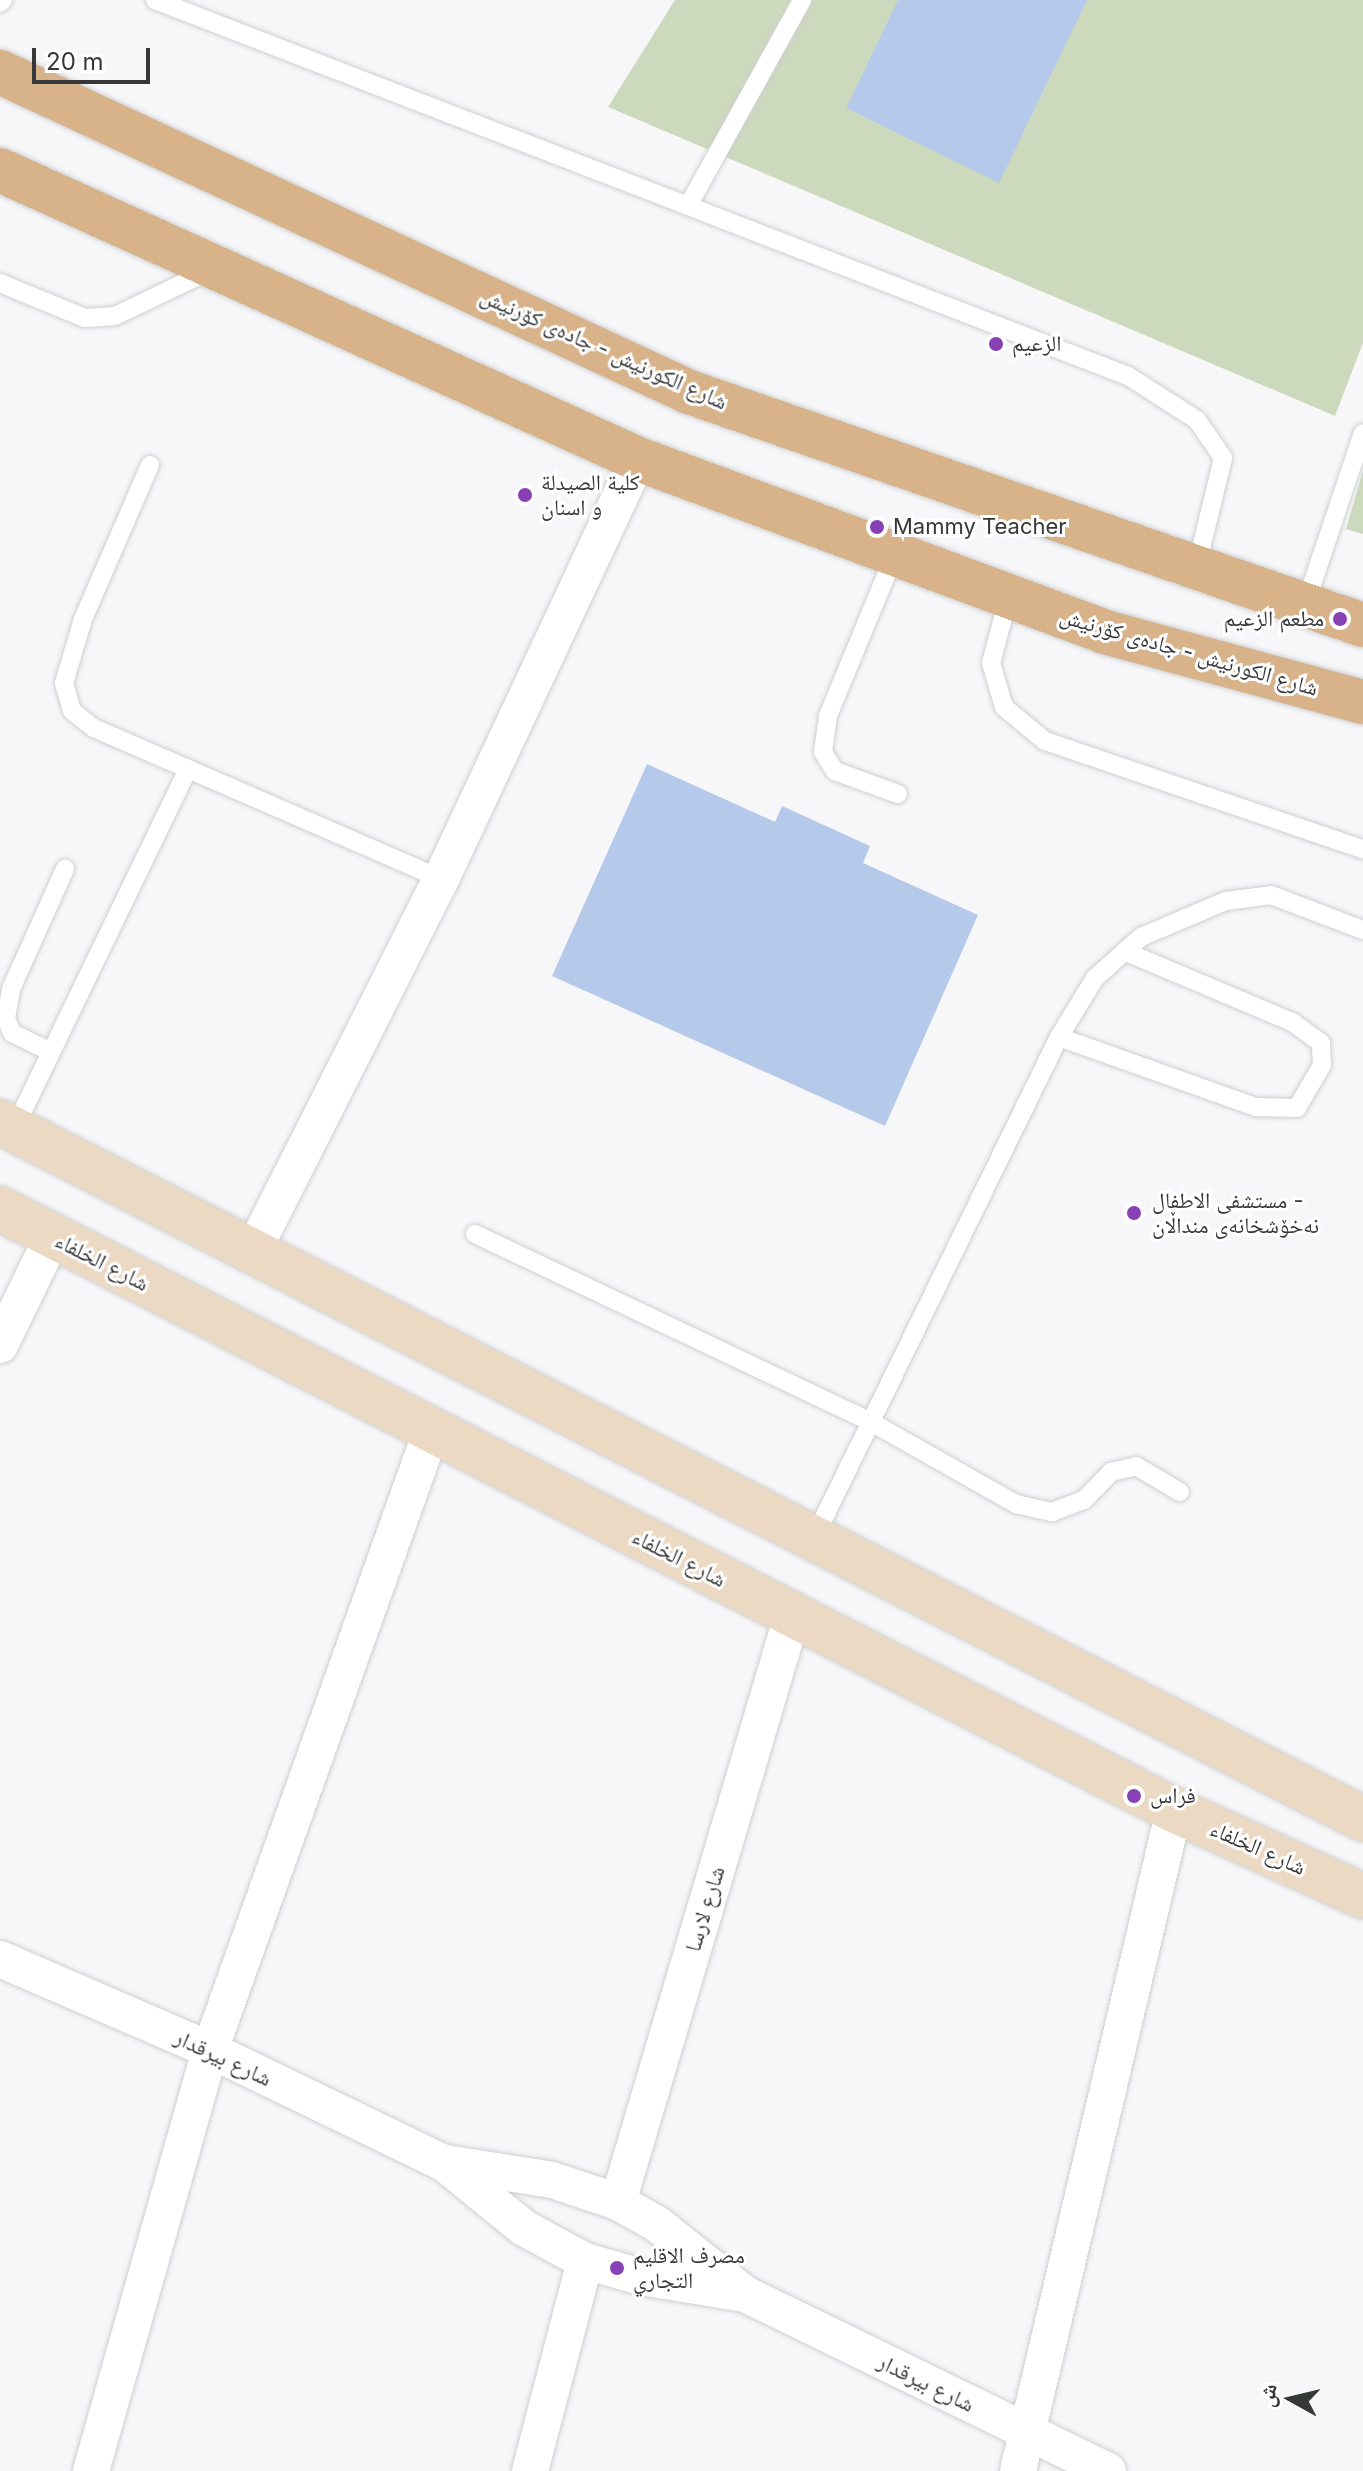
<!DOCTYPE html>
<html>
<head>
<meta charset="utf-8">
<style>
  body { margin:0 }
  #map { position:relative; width:1363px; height:2471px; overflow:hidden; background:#f7f7f9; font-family:Inter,"Noto Naskh Arabic",sans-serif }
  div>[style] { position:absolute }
  .green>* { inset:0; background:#cdd9bc }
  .building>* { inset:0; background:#b5caea }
  .roads { filter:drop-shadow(0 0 2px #cecfd0) drop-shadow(0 0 2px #cecfd0) }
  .lane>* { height:18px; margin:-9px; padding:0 9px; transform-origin:9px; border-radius:9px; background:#fff }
  .street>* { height:36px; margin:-18px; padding:0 18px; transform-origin:18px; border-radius:18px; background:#fff }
  .secondary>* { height:44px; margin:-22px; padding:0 22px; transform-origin:22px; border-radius:22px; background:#ecd9c4 }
  .primary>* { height:44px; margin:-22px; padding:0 22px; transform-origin:22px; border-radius:22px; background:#d8b289 }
  .dots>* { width:22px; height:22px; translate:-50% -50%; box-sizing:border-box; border:4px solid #fff; border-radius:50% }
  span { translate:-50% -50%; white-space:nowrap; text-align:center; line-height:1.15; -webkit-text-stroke:6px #fff; paint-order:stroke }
  .poi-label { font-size:22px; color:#363737 }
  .left { translate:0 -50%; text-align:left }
  .right { translate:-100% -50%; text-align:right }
  .street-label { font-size:22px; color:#363737 }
  .north { position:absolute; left:1251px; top:2359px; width:80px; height:80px; -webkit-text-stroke:6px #fff; paint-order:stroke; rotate:278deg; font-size:22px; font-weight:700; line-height:32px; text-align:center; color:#363737 }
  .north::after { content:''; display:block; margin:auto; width:28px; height:36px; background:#363737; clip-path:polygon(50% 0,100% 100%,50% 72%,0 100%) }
  .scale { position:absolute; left:32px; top:48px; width:118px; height:36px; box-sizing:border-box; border:4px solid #363737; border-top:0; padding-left:10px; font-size:24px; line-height:28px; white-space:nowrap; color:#363737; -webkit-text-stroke:6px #fff; paint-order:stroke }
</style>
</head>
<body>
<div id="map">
  <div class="green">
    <i style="clip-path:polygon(675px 0,1363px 0,1363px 343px,1335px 416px,608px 107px)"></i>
    <i style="clip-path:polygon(1363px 471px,1363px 534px,1346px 529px)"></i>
  </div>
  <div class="building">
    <i style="clip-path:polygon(898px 0,1087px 0,999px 183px,846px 108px)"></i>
    <i style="clip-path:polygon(647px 764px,775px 822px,782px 806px,870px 846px,863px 863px,978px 915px,885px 1126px,552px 976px)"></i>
  </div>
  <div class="roads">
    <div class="lane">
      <i style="left:155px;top:0;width:1043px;rotate:21.13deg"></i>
      <i style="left:1128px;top:376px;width:82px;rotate:32.5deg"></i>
      <i style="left:1197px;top:420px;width:46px;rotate:55.6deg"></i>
      <i style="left:1223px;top:458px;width:114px;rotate:103.7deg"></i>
      <i style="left:0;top:3px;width:4px;rotate:-45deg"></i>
      <i style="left:688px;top:206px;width:235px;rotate:-61deg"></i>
      <i style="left:0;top:283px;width:92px;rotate:22.4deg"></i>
      <i style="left:85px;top:318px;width:30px;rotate:-4deg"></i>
      <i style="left:115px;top:316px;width:106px;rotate:-25.6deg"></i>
      <i style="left:150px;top:465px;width:168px;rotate:113.5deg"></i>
      <i style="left:83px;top:619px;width:67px;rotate:106.5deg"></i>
      <i style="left:64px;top:683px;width:29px;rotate:74deg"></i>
      <i style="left:72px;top:711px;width:28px;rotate:38deg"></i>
      <i style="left:94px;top:728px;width:378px;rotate:23.5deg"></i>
      <i style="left:895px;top:554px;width:175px;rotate:112.5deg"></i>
      <i style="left:828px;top:716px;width:36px;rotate:98deg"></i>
      <i style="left:823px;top:752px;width:22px;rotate:58deg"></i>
      <i style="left:835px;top:771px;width:67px;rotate:20.1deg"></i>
      <i style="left:1009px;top:596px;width:69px;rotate:105deg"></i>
      <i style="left:991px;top:663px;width:46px;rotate:73.5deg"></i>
      <i style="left:1004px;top:707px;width:53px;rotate:39.7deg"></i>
      <i style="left:1045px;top:741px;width:336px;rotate:18.8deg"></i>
      <i style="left:1306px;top:602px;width:178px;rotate:-71.4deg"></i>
      <i style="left:1059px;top:1037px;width:209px;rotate:19.6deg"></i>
      <i style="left:1256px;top:1107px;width:41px;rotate:1.4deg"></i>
      <i style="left:1297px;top:1108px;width:50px;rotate:-59.8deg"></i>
      <i style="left:1322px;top:1065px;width:22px;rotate:-93deg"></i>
      <i style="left:1321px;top:1043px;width:36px;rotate:-144deg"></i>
      <i style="left:1292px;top:1022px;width:180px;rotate:-157.1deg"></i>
      <i style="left:51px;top:1052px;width:43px;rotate:-154deg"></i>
      <i style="left:12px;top:1033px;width:16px;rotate:-112deg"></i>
      <i style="left:6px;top:1018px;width:29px;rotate:-80deg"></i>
      <i style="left:11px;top:989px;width:132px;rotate:-65.8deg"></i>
      <i style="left:14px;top:1129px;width:400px;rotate:-64.2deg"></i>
      <i style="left:475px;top:1234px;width:438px;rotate:25.4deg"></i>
      <i style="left:871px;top:1422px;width:167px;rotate:29.5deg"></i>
      <i style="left:1016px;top:1504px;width:37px;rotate:13deg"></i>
      <i style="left:1052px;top:1512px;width:34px;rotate:-21deg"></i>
      <i style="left:1084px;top:1500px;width:39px;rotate:-46deg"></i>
      <i style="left:1111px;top:1472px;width:26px;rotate:-13deg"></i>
      <i style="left:1136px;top:1466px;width:51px;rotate:30.6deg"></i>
      <i style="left:815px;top:1536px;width:555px;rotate:-63.94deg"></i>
      <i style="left:1059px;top:1037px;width:69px;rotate:-58.6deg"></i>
      <i style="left:1095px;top:978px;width:62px;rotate:-41.7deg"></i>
      <i style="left:1141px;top:937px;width:92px;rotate:-23deg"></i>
      <i style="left:1226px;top:901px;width:45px;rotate:-7.6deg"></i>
      <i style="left:1271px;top:895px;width:98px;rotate:20.8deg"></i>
    </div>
    <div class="street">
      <i style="left:254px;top:1249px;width:415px;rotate:-63.2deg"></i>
      <i style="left:441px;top:879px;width:464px;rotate:-64.9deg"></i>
      <i style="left:0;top:1345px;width:121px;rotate:-64.1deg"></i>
      <i style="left:0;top:1959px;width:229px;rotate:23.4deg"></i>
      <i style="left:210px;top:2050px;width:260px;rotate:25.8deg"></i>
      <i style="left:444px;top:2163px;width:103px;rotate:39.1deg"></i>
      <i style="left:524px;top:2228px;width:69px;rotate:28.4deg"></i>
      <i style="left:585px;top:2261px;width:58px;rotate:15.9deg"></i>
      <i style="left:641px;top:2277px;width:105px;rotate:9.3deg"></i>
      <i style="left:445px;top:2163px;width:108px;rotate:9deg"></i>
      <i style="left:552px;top:2180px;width:70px;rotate:18.4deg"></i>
      <i style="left:618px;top:2202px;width:45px;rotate:29.4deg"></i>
      <i style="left:657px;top:2224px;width:112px;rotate:38.5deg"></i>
      <i style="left:745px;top:2294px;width:404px;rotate:26deg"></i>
      <i style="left:618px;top:2202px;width:611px;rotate:-73.46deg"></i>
      <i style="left:91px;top:2471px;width:437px;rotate:-74.2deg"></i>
      <i style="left:210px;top:2050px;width:656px;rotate:-70.32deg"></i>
      <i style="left:530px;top:2471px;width:217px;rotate:-75.3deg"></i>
      <i style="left:1018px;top:2471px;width:679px;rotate:-76.72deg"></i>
    </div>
    <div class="secondary">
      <i style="left:0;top:1122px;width:1531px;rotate:27.08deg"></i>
      <i style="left:0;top:1209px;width:1319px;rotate:27.11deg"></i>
      <i style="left:1174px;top:1810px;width:208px;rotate:24.5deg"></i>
    </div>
    <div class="primary">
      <i style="left:0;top:72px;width:760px;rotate:24.91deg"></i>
      <i style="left:689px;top:392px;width:713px;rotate:19.07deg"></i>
      <i style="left:0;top:170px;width:700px;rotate:24.37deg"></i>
      <i style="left:638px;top:459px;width:498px;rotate:20.3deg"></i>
      <i style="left:1105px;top:632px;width:267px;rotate:15.2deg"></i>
    </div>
  </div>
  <div class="dots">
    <i style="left:996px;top:344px;background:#8741b5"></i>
    <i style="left:525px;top:495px;background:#8741b5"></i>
    <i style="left:877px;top:527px;background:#8741b5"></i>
    <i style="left:1340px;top:619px;background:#8741b5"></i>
    <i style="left:1134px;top:1213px;background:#8741b5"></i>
    <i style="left:1134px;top:1796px;background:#8741b5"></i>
    <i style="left:617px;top:2268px;background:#8741b5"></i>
  </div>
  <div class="poi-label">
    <span class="left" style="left:1012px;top:344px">الزعيم</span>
    <span class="left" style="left:541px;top:495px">كلية الصيدلة<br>و اسنان</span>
    <span class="left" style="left:893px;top:527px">Mammy Teacher</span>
    <span class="right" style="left:1324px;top:619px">مطعم الزعيم</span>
    <span class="left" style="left:1152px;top:1213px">مستشفى الاطفال -<br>نەخۆشخانەی منداڵان</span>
    <span class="left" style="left:1150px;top:1796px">فراس</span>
    <span class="left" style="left:633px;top:2268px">مصرف الاقليم<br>التجاري</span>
  </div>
  <div class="street-label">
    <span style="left:604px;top:349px;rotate:24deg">شارع الكورنيش - جادەی کۆرنیش</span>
    <span style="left:1189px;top:652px;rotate:16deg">شارع الكورنيش - جادەی کۆرنیش</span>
    <span style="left:102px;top:1262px;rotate:27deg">شارع الخلفاء</span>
    <span style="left:679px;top:1558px;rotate:27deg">شارع الخلفاء</span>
    <span style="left:1258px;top:1848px;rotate:24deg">شارع الخلفاء</span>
    <span style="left:705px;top:1909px;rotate:-73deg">شارع لارسا</span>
    <span style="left:223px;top:2058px;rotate:25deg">شارع بيرقدار</span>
    <span style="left:926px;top:2383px;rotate:26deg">شارع بيرقدار</span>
  </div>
  <div class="north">ش</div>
  <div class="scale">20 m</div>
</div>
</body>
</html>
